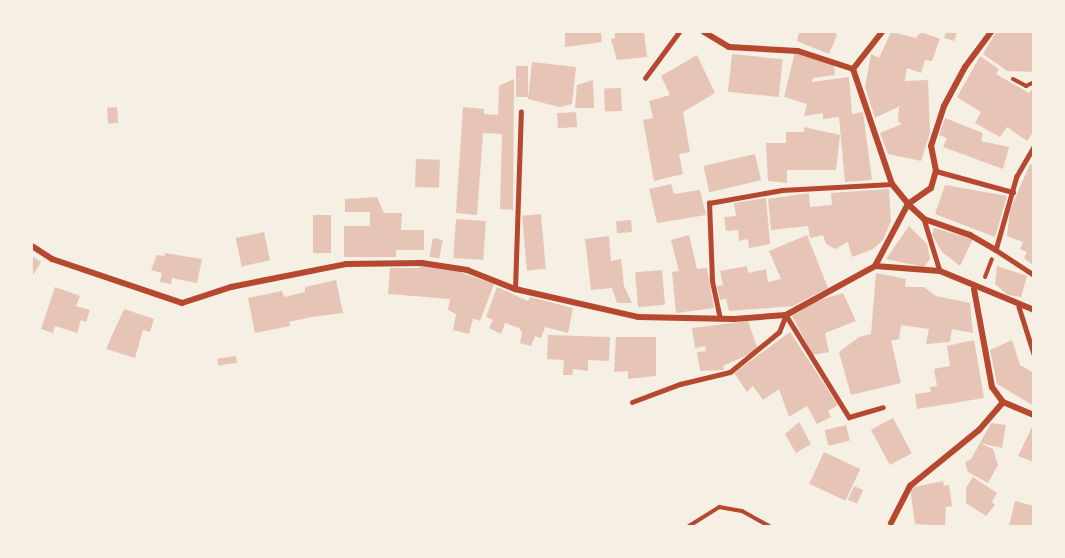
<!DOCTYPE html>
<html>
<head>
<meta charset="utf-8">
<style>
  body { margin:0 }
  #map { position:relative; width:1065px; height:558px; overflow:hidden; background:#f6efe4; font-family:"Source Serif 4",serif }
  div>[style] { position:absolute }
  .building>* { inset:0; background:#e6c5b7; transform-origin:0 0 }
  .path>* { height:4px; margin:-2px; padding:0 2px; transform-origin:2px; border-radius:2px; background:#b5482f }
  .service>* { height:4.5px; margin:-2.25px; padding:0 2.25px; transform-origin:2.25px; border-radius:2.25px; background:#b5482f }
  .minor>* { height:6px; margin:-3px; padding:0 3px; transform-origin:3px; border-radius:3px; background:#b5482f }
  span { translate:-50% -50%; white-space:nowrap; text-align:center; line-height:1.15; -webkit-text-stroke:4.5px #f6efe4; paint-order:stroke }
  .frame { position:absolute; inset:0; border:33px solid #f6efe4; pointer-events:none }
</style>
</head>
<body>
<div id="map">
  <div class="building">
    <i style="clip-path:polygon(565px 32px,601px 32px,602px 42px,565px 47px)"></i>
    <i style="clip-path:polygon(615px 32px,644px 32px,647px 57px,617px 60px,611px 39px,615px 38px)"></i>
    <i style="clip-path:polygon(799px 32px,834px 32px,837px 35px,829px 54px,797px 41px)"></i>
    <i style="clip-path:polygon(891px 32px,916px 38px,921px 32px,940px 39px,932px 61px,925px 60px,921px 73px,907px 68px,906px 73px,905px 81px,928px 80px,930px 133px,921px 161px,888px 154px,880px 133px,902px 124px,898px 121px,899px 107px,904px 104px,875px 118px,865px 87px,871px 54px,879px 58px)"></i>
    <i style="clip-path:polygon(946px 32px,957px 32px,954px 41px,944px 38px)"></i>
    <i style="clip-path:polygon(996px 32px,1034px 32px,1034px 72px,1007px 71px,983px 54px)"></i>
    <i style="clip-path:polygon(795px 52px,834px 64px,835px 75px,813px 78px,812px 82px,849px 77px,852px 114px,863px 112px,872px 180px,845px 182px,839px 117px,823px 119px,823px 113px,804px 116px,807px 104px,784px 97px)"></i>
    <i style="left:732px;top:54px;width:51px;height:38px;rotate:6deg"></i>
    <i style="clip-path:polygon(697px 55px,715px 93px,683px 112px,690px 152px,679px 154px,683px 174px,654px 181px,643px 120px,653px 118px,649px 101px,670px 95px,661px 76px)"></i>
    <i style="clip-path:polygon(980px 56px,999px 69px,996px 74px,1029px 93px,1034px 87px,1034px 131px,1027px 141px,1007px 127px,1000px 137px,975px 123px,981px 112px,957px 97px)"></i>
    <i style="clip-path:polygon(532px 62px,576px 67px,572px 104px,559px 107px,528px 99px)"></i>
    <i style="left:516px;top:66px;width:12px;height:31px"></i>
    <i style="clip-path:polygon(514px 79px,513px 210px,500px 209px,502px 134px,483px 133px,477px 215px,456px 213px,463px 107px,484px 109px,484px 114px,498px 115px,499px 86px)"></i>
    <i style="clip-path:polygon(593px 80px,594px 108px,575px 108px,577px 85px)"></i>
    <i style="left:621px;top:88px;width:23px;height:17px;rotate:88deg"></i>
    <i style="left:117px;top:107px;width:16px;height:10px;rotate:86deg"></i>
    <i style="left:576px;top:112px;width:15px;height:19px;rotate:86deg"></i>
    <i style="clip-path:polygon(945px 118px,983px 133px,981px 141px,1009px 147px,1003px 169px,943px 147px,947px 138px,939px 135px)"></i>
    <i style="clip-path:polygon(804px 127px,840px 135px,836px 170px,787px 170px,787px 183px,768px 181px,766px 143px,786px 143px,786px 132px,804px 132px)"></i>
    <i style="left:755px;top:154px;width:27px;height:53px;rotate:77deg"></i>
    <i style="left:416px;top:159px;width:24px;height:28px;rotate:2deg"></i>
    <i style="clip-path:polygon(1030px 164px,1034px 165px,1034px 266px,1024px 258px,1027px 252px,1020px 249px,1023px 242px,1007px 236px,1010px 210px)"></i>
    <i style="clip-path:polygon(671px 184px,674px 194px,700px 190px,706px 215px,657px 223px,649px 189px)"></i>
    <i style="clip-path:polygon(945px 185px,1007px 196px,995px 237px,935px 214px)"></i>
    <i style="clip-path:polygon(889px 189px,891px 221px,883px 240px,873px 249px,852px 257px,848px 242px,835px 249px,826px 244px,823px 235px,810px 238px,808px 226px,771px 230px,768px 199px,809px 193px,810px 207px,832px 205px,831px 193px)"></i>
    <i style="clip-path:polygon(377px 197px,384px 213px,402px 213px,401px 230px,424px 230px,424px 250px,396px 250px,396px 257px,344px 257px,344px 226px,370px 226px,370px 212px,345px 212px,345px 199px)"></i>
    <i style="clip-path:polygon(766px 198px,770px 244px,749px 248px,748px 239px,739px 241px,738px 230px,726px 231px,724px 217px,736px 216px,734px 203px)"></i>
    <i style="left:541px;top:214px;width:55px;height:19px;rotate:85deg"></i>
    <i style="left:313px;top:215px;width:18px;height:38px"></i>
    <i style="left:456px;top:219px;width:30px;height:39px;rotate:4deg"></i>
    <i style="left:631px;top:220px;width:12px;height:15px;rotate:85deg"></i>
    <i style="clip-path:polygon(909px 226px,927px 244px,930px 259px,924px 267px,886px 259px)"></i>
    <i style="clip-path:polygon(934px 228px,973px 239px,960px 266px,942px 252px,932px 235px)"></i>
    <i style="left:264px;top:232px;width:29px;height:29px;rotate:78deg"></i>
    <i style="clip-path:polygon(689px 235px,697px 269px,707px 268px,714px 308px,676px 313px,672px 272px,679px 271px,671px 240px)"></i>
    <i style="clip-path:polygon(807px 235px,828px 288px,793px 306px,729px 311px,726px 299px,720px 300px,717px 286px,723px 285px,720px 271px,747px 266px,748px 273px,766px 269px,768px 282px,781px 279px,769px 251px)"></i>
    <i style="clip-path:polygon(609px 236px,611px 261px,621px 259px,624px 286px,632px 303px,617px 303px,612px 288px,591px 290px,585px 239px)"></i>
    <i style="left:433px;top:238px;width:10px;height:19px;rotate:11deg"></i>
    <i style="clip-path:polygon(165px 253px,202px 259px,197px 283px,172px 278px,171px 284px,160px 282px,162px 273px,151px 270px,157px 255px,165px 256px)"></i>
    <i style="clip-path:polygon(32px 256px,41px 262px,32px 277px)"></i>
    <i style="clip-path:polygon(419px 264px,457px 271px,494px 284px,480px 321px,473px 318px,469px 334px,453px 330px,456px 314px,448px 310px,450px 299px,388px 294px,390px 268px,419px 268px)"></i>
    <i style="clip-path:polygon(997px 266px,1027px 276px,1021px 297px,1008px 295px,995px 284px)"></i>
    <i style="left:662px;top:270px;width:35px;height:27px;rotate:85deg"></i>
    <i style="clip-path:polygon(876px 273px,906px 279px,905px 287px,924px 287px,936px 296px,970px 303px,973px 333px,952px 329px,950px 342px,926px 344px,929px 329px,901px 325px,899px 339px,891px 341px,901px 383px,851px 395px,839px 352px,859px 337px,871px 334px)"></i>
    <i style="clip-path:polygon(336px 280px,343px 313px,311px 317px,289px 322px,290px 326px,255px 333px,248px 298px,282px 291px,284px 297px,305px 292px,305px 287px)"></i>
    <i style="clip-path:polygon(55px 287px,80px 296px,76px 306px,90px 310px,86px 322px,81px 320px,77px 333px,55px 326px,53px 333px,41px 329px)"></i>
    <i style="clip-path:polygon(497px 287px,528px 301px,530px 297px,573px 308px,568px 333px,545px 327px,541px 338px,535px 336px,531px 346px,520px 343px,522px 333px,519px 328px,505px 323px,501px 334px,489px 328px,493px 320px,486px 317px)"></i>
    <i style="clip-path:polygon(843px 293px,856px 321px,825px 333px,829px 352px,813px 355px,792px 316px,819px 300px)"></i>
    <i style="clip-path:polygon(124px 309px,154px 319px,150px 332px,143px 330px,135px 358px,106px 349px)"></i>
    <i style="clip-path:polygon(748px 321px,758px 350px,723px 366px,724px 370px,700px 371px,697px 352px,706px 351px,705px 346px,695px 348px,692px 328px)"></i>
    <i style="clip-path:polygon(790px 332px,838px 405px,828px 411px,831px 417px,817px 424px,807px 406px,789px 417px,779px 389px,763px 400px,753px 386px,747px 392px,734px 373px)"></i>
    <i style="clip-path:polygon(548px 335px,610px 337px,609px 361px,588px 360px,588px 371px,573px 369px,572px 375px,563px 375px,564px 360px,547px 359px)"></i>
    <i style="clip-path:polygon(616px 337px,656px 337px,656px 376px,628px 379px,628px 371px,614px 372px)"></i>
    <i style="clip-path:polygon(974px 340px,984px 398px,917px 409px,915px 394px,931px 392px,930px 387px,937px 386px,934px 369px,950px 366px,947px 346px)"></i>
    <i style="clip-path:polygon(1012px 340px,1020px 365px,1034px 373px,1034px 406px,997px 384px,990px 350px)"></i>
    <i style="left:236px;top:356px;width:7px;height:19px;rotate:82deg"></i>
    <i style="left:893px;top:418px;width:40px;height:25px;rotate:62deg"></i>
    <i style="clip-path:polygon(799px 422px,811px 444px,796px 453px,785px 434px)"></i>
    <i style="clip-path:polygon(991px 423px,1006px 425px,1002px 448px,980px 443px)"></i>
    <i style="clip-path:polygon(1034px 423px,1034px 462px,1018px 456px)"></i>
    <i style="left:846px;top:425px;width:16px;height:22px;rotate:76deg"></i>
    <i style="clip-path:polygon(980px 443px,993px 449px,998px 465px,988px 483px,968px 472px,965px 462px,971px 459px)"></i>
    <i style="left:824px;top:452px;width:40px;height:35px;rotate:25deg"></i>
    <i style="clip-path:polygon(973px 477px,997px 493px,992px 502px,995px 505px,986px 516px,966px 503px,966px 488px)"></i>
    <i style="clip-path:polygon(943px 481px,944px 486px,949px 485px,952px 506px,946px 507px,945px 526px,915px 524px,910px 488px)"></i>
    <i style="left:854px;top:486px;width:10px;height:15px;rotate:24deg"></i>
    <i style="clip-path:polygon(1015px 501px,1034px 506px,1034px 526px,1009px 526px)"></i>
  </div>
  <div class="path">
    <i style="left:1013px;top:79px;width:15px;rotate:28deg"></i>
    <i style="left:1026px;top:86px;width:9px;rotate:-27deg"></i>
    <i style="left:985px;top:277px;width:19px;rotate:-69deg"></i>
    <i style="left:689px;top:526px;width:36px;rotate:-32deg"></i>
    <i style="left:719px;top:507px;width:23px;rotate:10deg"></i>
    <i style="left:742px;top:511px;width:31px;rotate:29deg"></i>
  </div>
  <div class="service">
    <i style="left:645px;top:78px;width:57px;rotate:-53.5deg"></i>
    <i style="left:1034px;top:147px;width:34px;rotate:120deg"></i>
    <i style="left:1017px;top:176px;width:77px;rotate:105.8deg"></i>
    <i style="left:996px;top:250px;width:45px;rotate:33.3deg"></i>
    <i style="left:936px;top:171px;width:80px;rotate:15.3deg"></i>
    <i style="left:924px;top:219px;width:54px;rotate:72.9deg"></i>
    <i style="left:515px;top:289px;width:177px;rotate:-88.1deg"></i>
    <i style="left:1019px;top:307px;width:49px;rotate:72.3deg"></i>
    <i style="left:786px;top:315px;width:120px;rotate:58.3deg"></i>
    <i style="left:849px;top:417px;width:35px;rotate:-16deg"></i>
    <i style="left:720px;top:319px;width:40px;rotate:-102deg"></i>
    <i style="left:712px;top:280px;width:77px;rotate:-92.2deg"></i>
    <i style="left:709px;top:203px;width:74px;rotate:-10.1deg"></i>
    <i style="left:782px;top:190px;width:110px;rotate:-3.1deg"></i>
    <i style="left:632px;top:402px;width:51px;rotate:-20.6deg"></i>
    <i style="left:680px;top:384px;width:51px;rotate:-13.5deg"></i>
    <i style="left:730px;top:372px;width:63px;rotate:-39.2deg"></i>
    <i style="left:779px;top:332px;width:18px;rotate:-68deg"></i>
  </div>
  <div class="minor">
    <i style="left:704px;top:32px;width:29px;rotate:31deg"></i>
    <i style="left:729px;top:47px;width:69px;rotate:3.3deg"></i>
    <i style="left:798px;top:51px;width:58px;rotate:18.1deg"></i>
    <i style="left:853px;top:69px;width:121px;rotate:71.3deg"></i>
    <i style="left:892px;top:184px;width:26px;rotate:51deg"></i>
    <i style="left:908px;top:204px;width:28px;rotate:-35deg"></i>
    <i style="left:931px;top:188px;width:18px;rotate:-74deg"></i>
    <i style="left:936px;top:171px;width:25px;rotate:-101deg"></i>
    <i style="left:931px;top:146px;width:42px;rotate:-72deg"></i>
    <i style="left:944px;top:106px;width:44px;rotate:-61.7deg"></i>
    <i style="left:965px;top:67px;width:44px;rotate:-53.4deg"></i>
    <i style="left:853px;top:69px;width:47px;rotate:-51.9deg"></i>
    <i style="left:32px;top:246px;width:24px;rotate:33deg"></i>
    <i style="left:52px;top:259px;width:137px;rotate:18.7deg"></i>
    <i style="left:182px;top:303px;width:52px;rotate:-18.1deg"></i>
    <i style="left:231px;top:287px;width:117px;rotate:-11.3deg"></i>
    <i style="left:346px;top:264px;width:76px;rotate:-0.8deg"></i>
    <i style="left:422px;top:263px;width:46px;rotate:8.8deg"></i>
    <i style="left:467px;top:270px;width:52px;rotate:21.6deg"></i>
    <i style="left:515px;top:289px;width:126px;rotate:12.8deg"></i>
    <i style="left:638px;top:317px;width:96px;rotate:1.2deg"></i>
    <i style="left:734px;top:319px;width:52px;rotate:-4.4deg"></i>
    <i style="left:786px;top:315px;width:102px;rotate:-28.8deg"></i>
    <i style="left:875px;top:266px;width:70px;rotate:-62deg"></i>
    <i style="left:908px;top:204px;width:22px;rotate:43deg"></i>
    <i style="left:924px;top:219px;width:49px;rotate:19.2deg"></i>
    <i style="left:970px;top:235px;width:30px;rotate:30deg"></i>
    <i style="left:875px;top:266px;width:65px;rotate:4.4deg"></i>
    <i style="left:940px;top:271px;width:102px;rotate:22.5deg"></i>
    <i style="left:974px;top:289px;width:100px;rotate:79.6deg"></i>
    <i style="left:992px;top:387px;width:19px;rotate:54deg"></i>
    <i style="left:1003px;top:402px;width:34px;rotate:23deg"></i>
    <i style="left:891px;top:523px;width:42px;rotate:-62.8deg"></i>
    <i style="left:910px;top:486px;width:89px;rotate:-39.1deg"></i>
    <i style="left:979px;top:430px;width:37px;rotate:-49deg"></i>
  </div>
  <div class="frame"></div>
</div>
</body>
</html>
